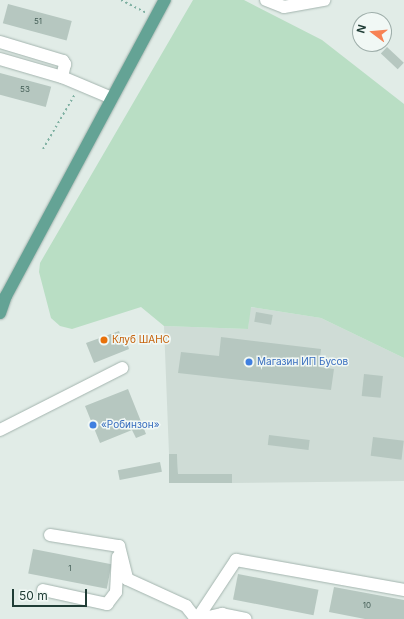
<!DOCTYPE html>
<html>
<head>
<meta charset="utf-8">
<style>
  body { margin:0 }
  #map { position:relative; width:404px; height:619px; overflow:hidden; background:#e1ece7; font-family:Inter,sans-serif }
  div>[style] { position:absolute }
  .built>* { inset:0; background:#cfdcd6 }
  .green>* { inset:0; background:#b9dec4 }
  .building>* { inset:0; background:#b6c7c0; transform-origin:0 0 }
  .path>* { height:2px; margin-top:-1px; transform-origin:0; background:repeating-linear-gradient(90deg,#80b1a3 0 2px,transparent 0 5px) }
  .roads { filter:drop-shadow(0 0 1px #a3b4ae) drop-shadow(0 0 1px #a3b4ae) }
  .minor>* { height:12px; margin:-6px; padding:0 6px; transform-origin:6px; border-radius:6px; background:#fff }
  .major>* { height:12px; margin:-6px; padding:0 6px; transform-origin:6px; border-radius:6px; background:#64a395 }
  .dots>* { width:11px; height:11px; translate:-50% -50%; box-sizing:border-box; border:2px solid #f1f8f5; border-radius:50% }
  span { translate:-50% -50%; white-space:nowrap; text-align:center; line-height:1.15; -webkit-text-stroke:3px #f1f8f5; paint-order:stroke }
  .number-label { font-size:8px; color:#466058 }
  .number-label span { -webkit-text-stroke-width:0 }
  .food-label { font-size:10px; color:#c56008 }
  .left { translate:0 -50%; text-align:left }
  .shop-label { font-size:10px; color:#366cbe }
  .north { position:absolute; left:352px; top:12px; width:40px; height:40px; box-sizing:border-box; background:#f1f8f5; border:1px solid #9dada9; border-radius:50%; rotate:286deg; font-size:11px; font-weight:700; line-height:16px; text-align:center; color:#203d36 }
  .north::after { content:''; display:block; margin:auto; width:14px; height:18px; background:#f78254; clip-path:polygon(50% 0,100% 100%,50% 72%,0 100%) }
  .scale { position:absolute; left:12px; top:589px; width:75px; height:18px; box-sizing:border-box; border:2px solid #203d36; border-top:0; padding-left:5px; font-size:12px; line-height:14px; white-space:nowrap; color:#203d36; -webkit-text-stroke:3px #f1f8f5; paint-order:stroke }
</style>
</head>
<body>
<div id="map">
  <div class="built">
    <i style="clip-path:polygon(250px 307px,321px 318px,404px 358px,404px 481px,232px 483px,232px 474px,178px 474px,177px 454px,169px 454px,164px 326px,248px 329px)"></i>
  </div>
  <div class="green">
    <i style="clip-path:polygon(193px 0,244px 0,322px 40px,404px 104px,404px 358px,321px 318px,251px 307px,248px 329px,164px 326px,141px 307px,72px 329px,60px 326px,51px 318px,39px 272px,40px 263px)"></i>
  </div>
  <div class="building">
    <i style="left:8px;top:4px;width:66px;height:20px;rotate:15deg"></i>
    <i style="left:387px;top:47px;width:23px;height:9px;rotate:43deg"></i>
    <i style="left:0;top:73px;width:53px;height:21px;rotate:15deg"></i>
    <i style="left:256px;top:312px;width:17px;height:10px;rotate:10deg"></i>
    <i style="clip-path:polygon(119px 331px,122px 338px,125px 336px,129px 349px,94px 363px,86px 343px)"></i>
    <i style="clip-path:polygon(221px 337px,321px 349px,319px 367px,334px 369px,331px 390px,178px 373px,181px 352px,219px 356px)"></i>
    <i style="left:364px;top:374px;width:19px;height:22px;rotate:6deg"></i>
    <i style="clip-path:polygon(128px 389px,146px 434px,136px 438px,132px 430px,100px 443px,85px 406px)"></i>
    <i style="left:269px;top:435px;width:41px;height:10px;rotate:7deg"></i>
    <i style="left:373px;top:437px;width:31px;height:19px;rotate:7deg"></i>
    <i style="clip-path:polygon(169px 454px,177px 454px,178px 474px,232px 474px,232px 483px,169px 483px)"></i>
    <i style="left:160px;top:462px;width:10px;height:43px;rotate:79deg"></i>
    <i style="left:33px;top:549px;width:80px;height:25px;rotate:11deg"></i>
    <i style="left:238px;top:574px;width:82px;height:26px;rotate:11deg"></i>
    <i style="clip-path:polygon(334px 587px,404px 600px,404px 619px,365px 619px,329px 612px)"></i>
  </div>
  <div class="path">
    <i style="left:121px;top:0;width:29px;rotate:27deg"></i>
    <i style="left:43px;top:149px;width:64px;rotate:-59.8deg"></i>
  </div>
  <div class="roads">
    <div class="minor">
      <i style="left:266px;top:0;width:19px;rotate:21deg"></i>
      <i style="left:284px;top:7px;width:41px;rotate:-9.9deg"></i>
      <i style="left:0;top:42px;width:66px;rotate:16.8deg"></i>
      <i style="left:63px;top:61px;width:4px;rotate:56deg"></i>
      <i style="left:65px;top:64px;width:13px;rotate:103deg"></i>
      <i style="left:0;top:59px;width:65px;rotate:16.2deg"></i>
      <i style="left:62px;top:77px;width:54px;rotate:22.8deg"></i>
      <i style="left:0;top:430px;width:137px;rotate:-26.9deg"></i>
      <i style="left:50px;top:535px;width:70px;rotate:9.1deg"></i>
      <i style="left:119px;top:546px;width:34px;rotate:76deg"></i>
      <i style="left:127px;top:579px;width:65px;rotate:24.6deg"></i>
      <i style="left:186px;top:606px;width:16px;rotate:52deg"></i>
      <i style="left:43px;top:590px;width:66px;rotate:12.3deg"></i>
      <i style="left:107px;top:604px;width:15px;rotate:-53deg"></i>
      <i style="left:116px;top:592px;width:35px;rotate:-87deg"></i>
      <i style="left:197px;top:619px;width:71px;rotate:-56.5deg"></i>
      <i style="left:236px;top:560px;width:171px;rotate:10.1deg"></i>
      <i style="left:200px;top:619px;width:23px;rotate:-13deg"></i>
      <i style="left:222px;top:614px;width:24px;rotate:12deg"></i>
    </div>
    <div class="major">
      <i style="left:0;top:313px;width:18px;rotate:-71deg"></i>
      <i style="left:6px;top:296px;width:336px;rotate:-61.8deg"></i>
    </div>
  </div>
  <div class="dots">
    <i style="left:104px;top:340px;background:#e8710a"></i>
    <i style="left:249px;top:362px;background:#3f7fe0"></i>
    <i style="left:93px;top:425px;background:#3f7fe0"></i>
  </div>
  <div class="number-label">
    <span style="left:38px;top:22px">51</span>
    <span style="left:25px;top:90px">53</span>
    <span style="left:70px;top:569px">1</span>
    <span style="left:367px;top:606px">10</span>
  </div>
  <div class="food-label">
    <span class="left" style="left:112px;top:340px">Клуб ШАНС</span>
  </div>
  <div class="shop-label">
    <span class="left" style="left:257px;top:362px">Магазин ИП Бусов</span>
    <span class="left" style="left:101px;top:425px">«Робинзон»</span>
  </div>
  <div class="north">N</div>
  <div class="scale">50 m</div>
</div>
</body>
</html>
